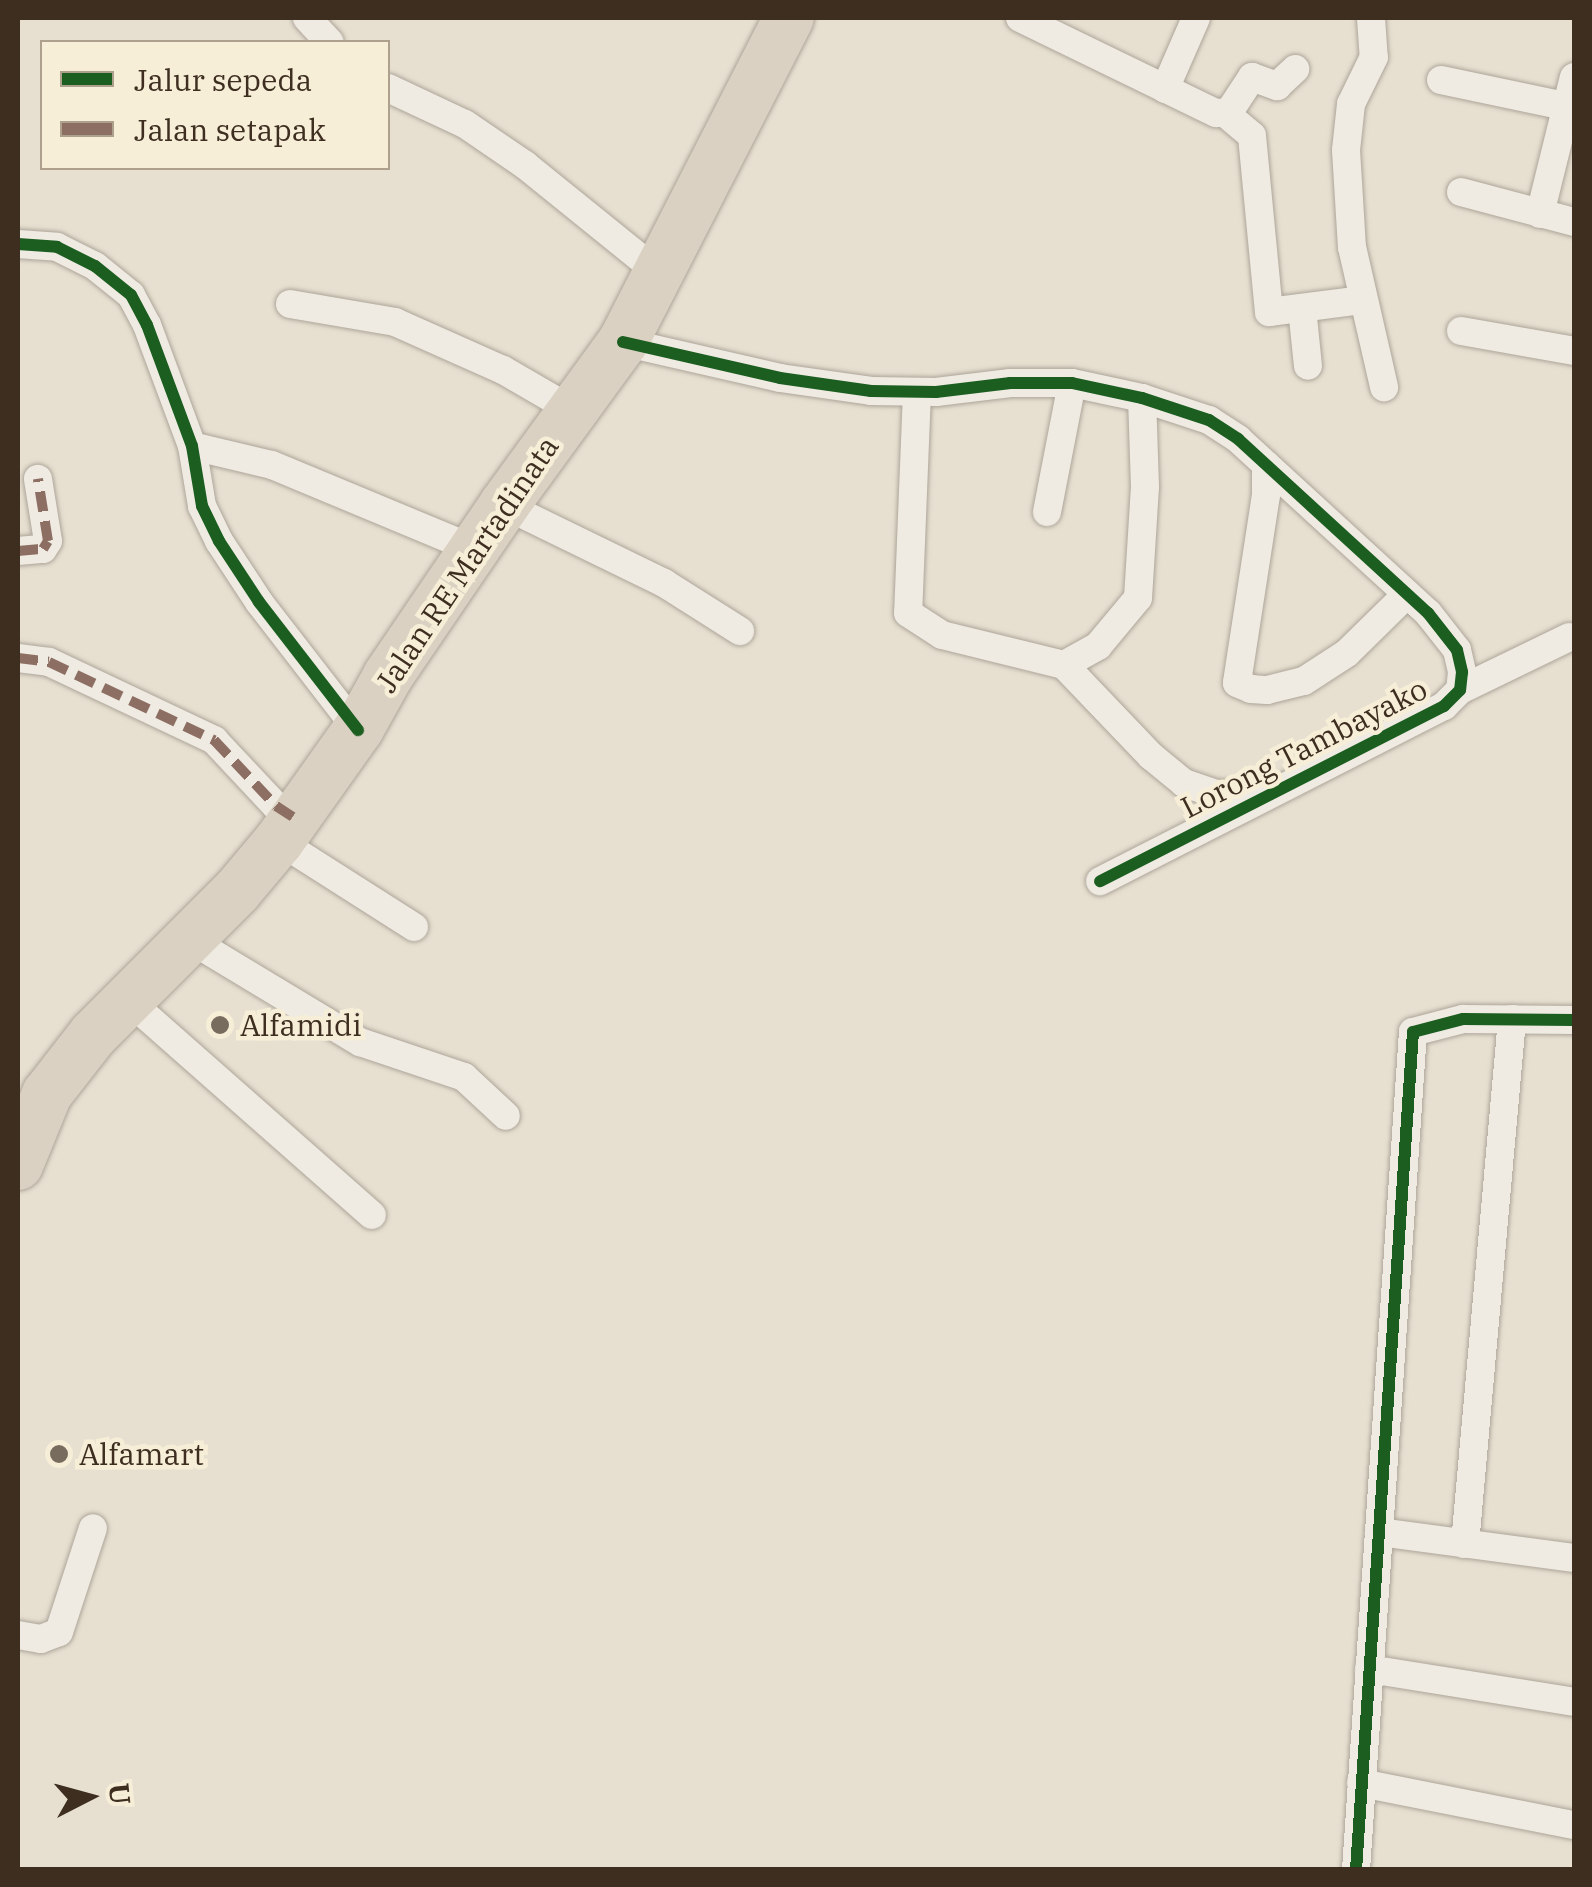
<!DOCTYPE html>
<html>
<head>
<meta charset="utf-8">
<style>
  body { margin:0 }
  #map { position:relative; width:1592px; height:1887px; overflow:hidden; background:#e7e0d1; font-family:"IBM Plex Serif",serif }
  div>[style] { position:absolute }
  .roads { filter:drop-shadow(0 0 2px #ada599) drop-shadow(0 0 2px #ada599) }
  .street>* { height:28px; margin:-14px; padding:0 14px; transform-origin:14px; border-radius:14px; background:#efebe3 }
  .highway>* { height:50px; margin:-25px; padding:0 25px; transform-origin:25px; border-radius:25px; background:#dad1c2 }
  .quiet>* { height:10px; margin-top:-5px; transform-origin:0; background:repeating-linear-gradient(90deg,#8d6e63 0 20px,transparent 0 30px) }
  .cycleway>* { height:12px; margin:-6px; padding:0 6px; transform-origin:6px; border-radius:6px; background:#1b5e20 }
  .dots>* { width:28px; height:28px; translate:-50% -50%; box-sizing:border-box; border:5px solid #f7eed8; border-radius:50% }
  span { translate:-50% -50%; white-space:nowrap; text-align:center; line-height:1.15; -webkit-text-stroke:9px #f7eed8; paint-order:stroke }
  .street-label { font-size:30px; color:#3d2e20 }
  .poi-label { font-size:30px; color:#3d2e20 }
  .left { translate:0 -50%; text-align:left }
  .frame { position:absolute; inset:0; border:20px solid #3d2e20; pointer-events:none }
  .legend { position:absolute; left:40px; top:40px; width:350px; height:130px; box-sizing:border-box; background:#f7eed8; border:2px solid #ada18e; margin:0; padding:12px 18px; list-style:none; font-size:30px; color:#3d2e20 }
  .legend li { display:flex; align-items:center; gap:20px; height:50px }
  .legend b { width:50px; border:2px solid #ada18e }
  .north { position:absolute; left:40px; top:1747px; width:100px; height:100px; -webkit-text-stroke:8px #f7eed8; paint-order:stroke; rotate:84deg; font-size:28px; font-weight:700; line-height:40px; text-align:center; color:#3d2e20 }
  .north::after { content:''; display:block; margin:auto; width:35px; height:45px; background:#3d2e20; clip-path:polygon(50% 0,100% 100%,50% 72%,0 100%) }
</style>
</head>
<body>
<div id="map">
  <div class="roads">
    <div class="street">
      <i style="left:307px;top:18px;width:33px;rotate:47deg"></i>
      <i style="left:1020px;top:18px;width:218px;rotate:25.9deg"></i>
      <i style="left:1216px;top:113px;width:13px;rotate:-4deg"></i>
      <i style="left:1229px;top:112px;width:42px;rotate:-56.7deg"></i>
      <i style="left:1252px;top:77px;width:27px;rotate:20deg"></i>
      <i style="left:1277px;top:86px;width:25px;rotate:-43deg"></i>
      <i style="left:1371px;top:18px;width:39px;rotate:86deg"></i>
      <i style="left:1374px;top:57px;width:52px;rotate:116.1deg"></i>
      <i style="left:1351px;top:104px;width:46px;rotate:96.2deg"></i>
      <i style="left:1346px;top:150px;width:97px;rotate:86.5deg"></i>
      <i style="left:1352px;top:247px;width:144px;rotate:77.1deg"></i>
      <i style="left:1441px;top:80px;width:136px;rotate:11.9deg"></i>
      <i style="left:388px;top:88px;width:85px;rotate:25.1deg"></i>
      <i style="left:465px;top:124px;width:73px;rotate:34.3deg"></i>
      <i style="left:525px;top:165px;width:172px;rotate:38.9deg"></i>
      <i style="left:1165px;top:89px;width:77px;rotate:-66.4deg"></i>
      <i style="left:1225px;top:113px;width:35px;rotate:40deg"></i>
      <i style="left:1252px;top:136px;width:177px;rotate:84.5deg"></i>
      <i style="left:1269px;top:312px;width:93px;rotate:-7.4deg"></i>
      <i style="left:1461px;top:192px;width:117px;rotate:14.9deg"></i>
      <i style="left:1540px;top:214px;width:141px;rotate:-76.1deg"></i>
      <i style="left:18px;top:244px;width:39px;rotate:4deg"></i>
      <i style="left:57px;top:247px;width:42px;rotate:26.6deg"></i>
      <i style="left:95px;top:266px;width:46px;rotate:38.9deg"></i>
      <i style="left:131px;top:295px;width:34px;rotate:62deg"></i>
      <i style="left:147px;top:325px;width:129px;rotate:69.6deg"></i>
      <i style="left:192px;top:446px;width:61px;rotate:80.5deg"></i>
      <i style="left:202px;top:506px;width:39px;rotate:64deg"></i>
      <i style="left:219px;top:541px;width:73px;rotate:56.7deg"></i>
      <i style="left:259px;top:602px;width:162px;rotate:52.3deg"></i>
      <i style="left:290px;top:304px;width:107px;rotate:9.7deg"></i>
      <i style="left:395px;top:322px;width:118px;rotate:24deg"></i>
      <i style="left:503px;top:370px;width:80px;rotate:30.1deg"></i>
      <i style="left:1302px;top:308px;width:58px;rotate:84.1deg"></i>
      <i style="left:1461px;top:331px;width:115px;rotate:10deg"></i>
      <i style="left:623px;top:342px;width:161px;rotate:12.9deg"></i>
      <i style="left:780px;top:378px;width:92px;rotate:8.1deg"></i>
      <i style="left:871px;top:391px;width:65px;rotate:0.9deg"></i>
      <i style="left:936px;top:392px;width:75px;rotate:-6.9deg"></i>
      <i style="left:1010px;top:383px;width:62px"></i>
      <i style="left:1072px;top:383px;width:72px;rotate:12.1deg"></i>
      <i style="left:1142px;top:398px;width:71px;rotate:18.2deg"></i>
      <i style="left:1209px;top:420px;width:35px;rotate:33deg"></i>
      <i style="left:1238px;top:439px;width:258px;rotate:42.5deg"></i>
      <i style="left:1428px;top:613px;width:47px;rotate:51.9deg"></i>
      <i style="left:1457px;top:650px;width:23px;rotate:77deg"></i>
      <i style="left:1462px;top:672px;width:18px;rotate:96deg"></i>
      <i style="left:1460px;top:690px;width:23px;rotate:135deg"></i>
      <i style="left:1444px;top:706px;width:386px;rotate:153deg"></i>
      <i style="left:917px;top:392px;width:221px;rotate:92.3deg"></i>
      <i style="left:908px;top:613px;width:40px;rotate:32.9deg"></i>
      <i style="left:942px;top:635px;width:126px;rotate:13.8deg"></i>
      <i style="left:1064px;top:665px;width:39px;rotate:-29deg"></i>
      <i style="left:1098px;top:646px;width:62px;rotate:-50.2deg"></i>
      <i style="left:1138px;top:598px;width:111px;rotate:-86.4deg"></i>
      <i style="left:1145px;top:487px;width:89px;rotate:-91.9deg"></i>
      <i style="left:192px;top:446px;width:82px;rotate:13.4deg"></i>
      <i style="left:272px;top:465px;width:219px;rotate:22.6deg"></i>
      <i style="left:1266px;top:465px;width:30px;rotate:90deg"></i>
      <i style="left:1266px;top:495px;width:190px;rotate:98.8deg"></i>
      <i style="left:1237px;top:683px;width:15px;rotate:23deg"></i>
      <i style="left:1251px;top:689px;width:16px;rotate:4deg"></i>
      <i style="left:1267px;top:690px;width:38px;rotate:-14deg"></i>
      <i style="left:1304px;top:681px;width:51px;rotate:-33.1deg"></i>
      <i style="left:1347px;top:653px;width:84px;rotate:-44.5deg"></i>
      <i style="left:504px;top:505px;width:178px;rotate:26deg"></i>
      <i style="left:664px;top:583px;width:90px;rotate:32.3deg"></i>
      <i style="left:1047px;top:512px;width:131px;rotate:-79deg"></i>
      <i style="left:18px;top:551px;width:25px;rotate:-5deg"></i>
      <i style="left:43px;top:549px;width:9px;rotate:-58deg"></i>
      <i style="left:48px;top:541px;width:63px;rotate:-99.2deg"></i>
      <i style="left:18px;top:658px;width:31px;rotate:7deg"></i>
      <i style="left:49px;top:662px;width:183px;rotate:25.3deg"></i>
      <i style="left:214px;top:740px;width:91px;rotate:46.8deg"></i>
      <i style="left:276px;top:806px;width:20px;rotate:33deg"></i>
      <i style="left:1064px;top:665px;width:126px;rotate:46.3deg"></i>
      <i style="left:1151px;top:756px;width:43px;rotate:39.3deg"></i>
      <i style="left:1184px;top:783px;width:34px;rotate:19deg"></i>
      <i style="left:1216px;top:794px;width:51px;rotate:1.1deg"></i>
      <i style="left:1460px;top:690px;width:121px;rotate:-25.9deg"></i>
      <i style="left:279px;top:841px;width:160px;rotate:32.5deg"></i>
      <i style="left:189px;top:939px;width:200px;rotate:31.1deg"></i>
      <i style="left:360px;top:1042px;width:110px;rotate:18.6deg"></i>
      <i style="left:464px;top:1077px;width:57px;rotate:42.9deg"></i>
      <i style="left:128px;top:1000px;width:325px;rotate:41.4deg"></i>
      <i style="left:1379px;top:1532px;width:197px;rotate:7.6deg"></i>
      <i style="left:1465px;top:1544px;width:527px;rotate:-84.88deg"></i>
      <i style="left:18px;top:1635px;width:23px;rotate:10deg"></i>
      <i style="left:41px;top:1639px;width:19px;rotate:-21deg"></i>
      <i style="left:59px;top:1632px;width:109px;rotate:-71.9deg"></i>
      <i style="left:1369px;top:1669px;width:208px;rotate:9.1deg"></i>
      <i style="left:1361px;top:1783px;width:217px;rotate:11.2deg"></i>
      <i style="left:1356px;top:1870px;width:840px;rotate:-86.11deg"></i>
      <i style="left:1413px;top:1032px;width:52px;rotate:-14.6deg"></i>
      <i style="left:1463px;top:1019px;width:111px;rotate:0.5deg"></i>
    </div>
    <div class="highway">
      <i style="left:18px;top:1165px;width:77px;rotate:-67.8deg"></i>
      <i style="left:47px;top:1094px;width:75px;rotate:-52.1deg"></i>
      <i style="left:93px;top:1035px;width:204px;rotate:-45deg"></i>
      <i style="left:237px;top:891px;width:65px;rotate:-50deg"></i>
      <i style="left:279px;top:841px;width:136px;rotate:-54.6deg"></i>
      <i style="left:358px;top:730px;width:62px;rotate:-60.9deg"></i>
      <i style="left:388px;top:676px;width:207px;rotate:-55.8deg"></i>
      <i style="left:504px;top:505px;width:202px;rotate:-53.9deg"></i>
      <i style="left:623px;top:342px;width:364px;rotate:-62.9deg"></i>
    </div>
  </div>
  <div class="quiet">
    <i style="left:18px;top:551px;width:25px;rotate:-5deg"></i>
    <i style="left:43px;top:549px;width:9px;rotate:-58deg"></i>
    <i style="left:48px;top:541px;width:63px;rotate:-99.2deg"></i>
    <i style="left:18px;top:658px;width:31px;rotate:7deg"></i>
    <i style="left:49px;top:662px;width:183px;rotate:25.3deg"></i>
    <i style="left:214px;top:740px;width:91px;rotate:46.8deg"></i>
    <i style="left:276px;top:806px;width:20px;rotate:33deg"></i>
  </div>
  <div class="cycleway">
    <i style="left:18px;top:244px;width:39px;rotate:4deg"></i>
    <i style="left:57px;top:247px;width:42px;rotate:26.6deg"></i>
    <i style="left:95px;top:266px;width:46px;rotate:38.9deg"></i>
    <i style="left:131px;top:295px;width:34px;rotate:62deg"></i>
    <i style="left:147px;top:325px;width:129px;rotate:69.6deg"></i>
    <i style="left:192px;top:446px;width:61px;rotate:80.5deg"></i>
    <i style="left:202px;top:506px;width:39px;rotate:64deg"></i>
    <i style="left:219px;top:541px;width:73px;rotate:56.7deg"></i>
    <i style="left:259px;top:602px;width:162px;rotate:52.3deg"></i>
    <i style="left:623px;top:342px;width:161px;rotate:12.9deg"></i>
    <i style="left:780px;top:378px;width:92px;rotate:8.1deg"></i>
    <i style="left:871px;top:391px;width:65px;rotate:0.9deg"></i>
    <i style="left:936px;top:392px;width:75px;rotate:-6.9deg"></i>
    <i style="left:1010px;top:383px;width:62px"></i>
    <i style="left:1072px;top:383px;width:72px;rotate:12.1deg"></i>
    <i style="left:1142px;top:398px;width:71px;rotate:18.2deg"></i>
    <i style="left:1209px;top:420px;width:35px;rotate:33deg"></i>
    <i style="left:1238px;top:439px;width:258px;rotate:42.5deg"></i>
    <i style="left:1428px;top:613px;width:47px;rotate:51.9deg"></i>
    <i style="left:1457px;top:650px;width:23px;rotate:77deg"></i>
    <i style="left:1462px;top:672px;width:18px;rotate:96deg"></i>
    <i style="left:1460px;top:690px;width:23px;rotate:135deg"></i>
    <i style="left:1444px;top:706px;width:386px;rotate:153deg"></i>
    <i style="left:1356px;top:1870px;width:840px;rotate:-86.11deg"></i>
    <i style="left:1413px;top:1032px;width:52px;rotate:-14.6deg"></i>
    <i style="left:1463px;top:1019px;width:111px;rotate:0.5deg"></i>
  </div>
  <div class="dots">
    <i style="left:220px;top:1025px;background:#786c5e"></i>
    <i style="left:59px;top:1454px;background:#786c5e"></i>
  </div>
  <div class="street-label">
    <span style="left:467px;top:564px;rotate:-56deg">Jalan RE Martadinata</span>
    <span style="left:1304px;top:748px;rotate:-27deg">Lorong Tambayako</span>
  </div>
  <div class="poi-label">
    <span class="left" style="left:240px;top:1025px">Alfamidi</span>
    <span class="left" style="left:79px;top:1454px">Alfamart</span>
  </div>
  <div class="frame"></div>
  <ul class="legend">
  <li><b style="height:12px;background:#1b5e20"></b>Jalur sepeda</li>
  <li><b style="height:12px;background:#8d6e63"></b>Jalan setapak</li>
  </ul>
  <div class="north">U</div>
</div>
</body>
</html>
